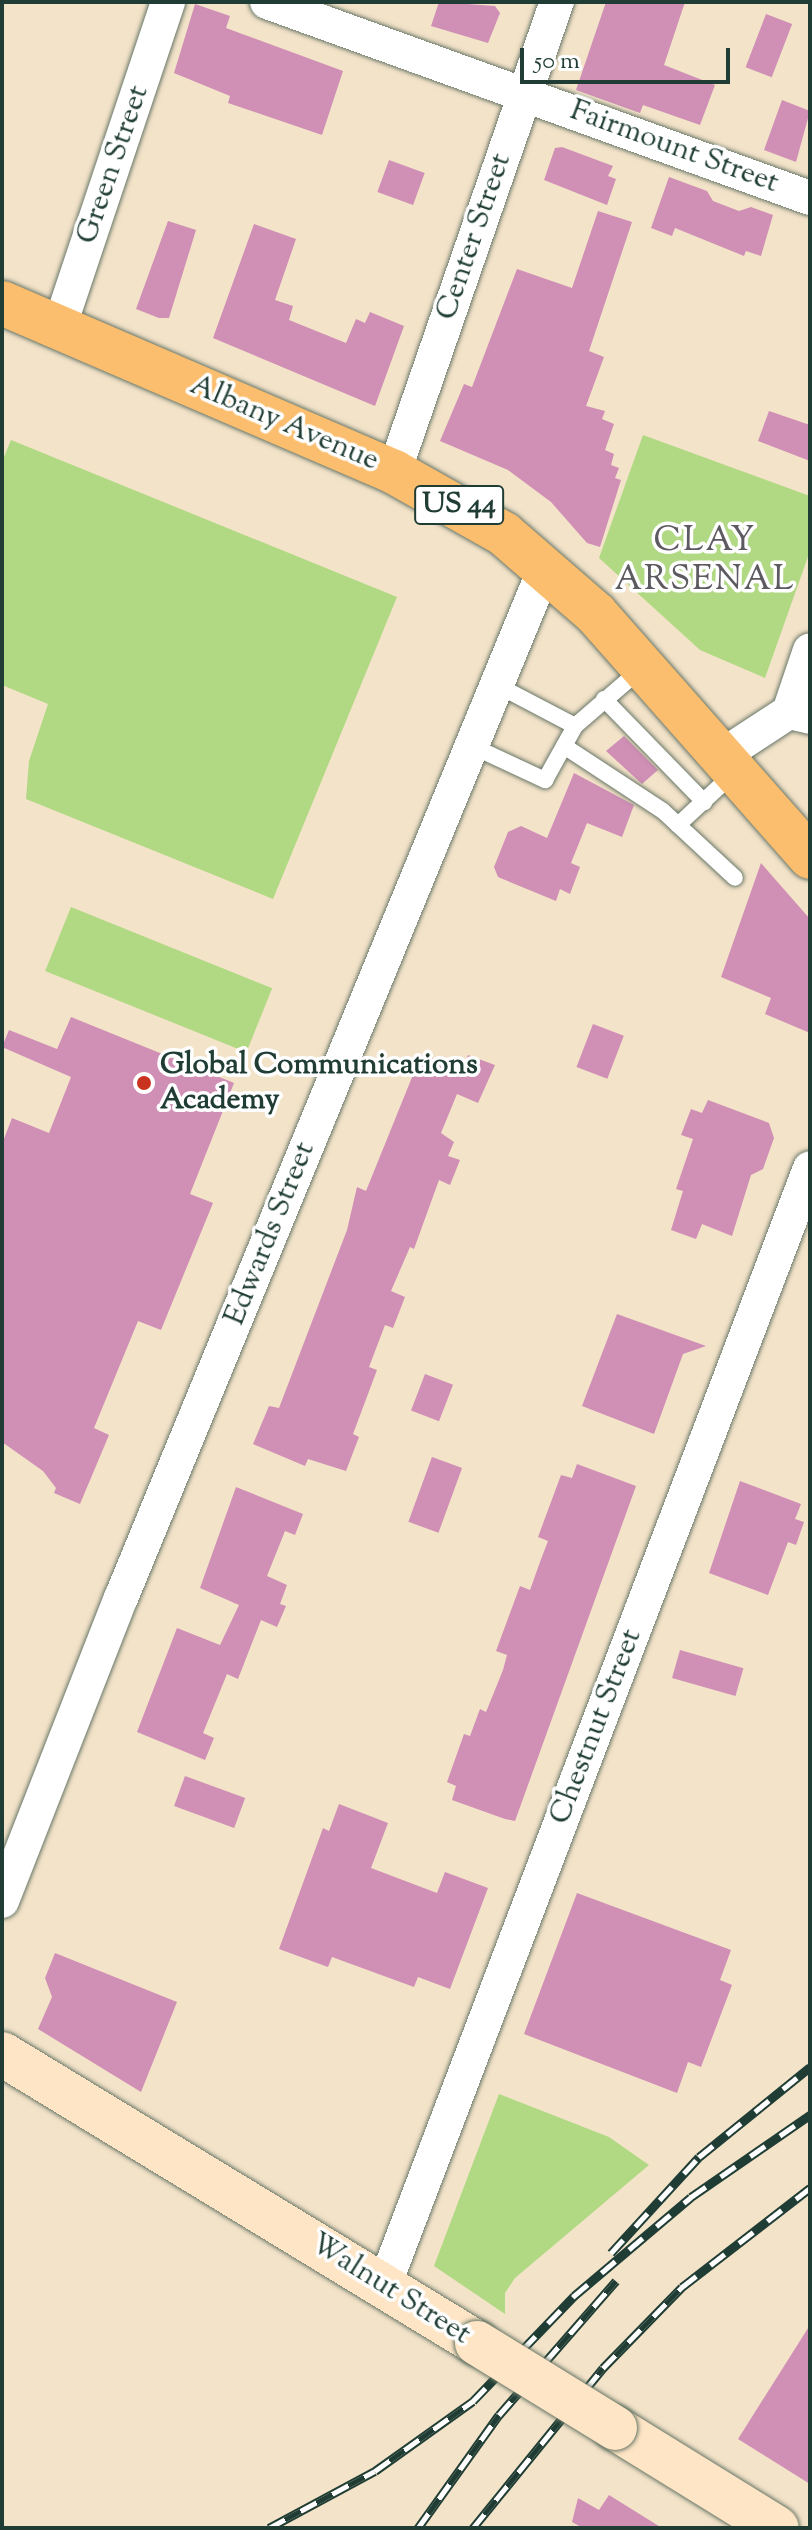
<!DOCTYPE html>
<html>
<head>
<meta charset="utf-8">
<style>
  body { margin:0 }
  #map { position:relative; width:812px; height:2530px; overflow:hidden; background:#f3e3c9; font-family:"Sorts Mill Goudy",serif }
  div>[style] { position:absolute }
  .green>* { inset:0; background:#b1d983; transform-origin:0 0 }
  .building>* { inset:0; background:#d08fb5; transform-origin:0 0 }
  .roads { filter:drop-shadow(0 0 2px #697768) drop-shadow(0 0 2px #697768) }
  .lane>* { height:16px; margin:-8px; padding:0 8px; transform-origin:8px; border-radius:8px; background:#fff }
  .street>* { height:34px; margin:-17px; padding:0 17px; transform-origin:17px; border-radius:17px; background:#fff }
  .secondary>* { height:44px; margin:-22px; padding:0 22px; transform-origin:22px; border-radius:22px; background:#fde5c5 }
  .highway>* { height:44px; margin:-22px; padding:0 22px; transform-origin:22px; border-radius:22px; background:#fbbe6e }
  .rail>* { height:9px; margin-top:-4.5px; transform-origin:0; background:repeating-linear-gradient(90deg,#fff 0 18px,#1f3d34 0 36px); box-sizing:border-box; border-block:2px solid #1f3d34 }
  .bridges { filter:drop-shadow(0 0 2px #697768) drop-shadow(0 0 2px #697768) }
  .secondary-bridge>* { height:44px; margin:-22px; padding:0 22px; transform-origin:22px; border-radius:22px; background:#fde5c5 }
  .dots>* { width:22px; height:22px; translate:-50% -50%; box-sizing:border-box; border:4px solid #fff; border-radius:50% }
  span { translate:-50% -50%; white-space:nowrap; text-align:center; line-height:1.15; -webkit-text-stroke:7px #fff; paint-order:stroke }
  .shield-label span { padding:2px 6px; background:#fff; border:2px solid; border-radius:6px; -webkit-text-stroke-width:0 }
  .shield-label { font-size:28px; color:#1f3d34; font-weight:700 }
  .street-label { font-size:30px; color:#1f3d34 }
  .poi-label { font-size:30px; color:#1f3d34; font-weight:700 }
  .left { translate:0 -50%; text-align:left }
  .quarter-label { font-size:34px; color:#5d5a61; letter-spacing:2px }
  .frame { position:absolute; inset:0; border:4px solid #1f3d34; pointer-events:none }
  .scale { position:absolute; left:520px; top:48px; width:210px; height:36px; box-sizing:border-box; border:4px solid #1f3d34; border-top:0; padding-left:10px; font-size:24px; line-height:28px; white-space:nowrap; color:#1f3d34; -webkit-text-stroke:6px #fff; paint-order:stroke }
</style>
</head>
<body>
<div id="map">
  <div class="green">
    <i style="clip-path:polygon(643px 435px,810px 496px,810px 551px,765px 678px,700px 650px,599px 558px)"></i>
    <i style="clip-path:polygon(11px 440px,397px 597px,273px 899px,26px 799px,29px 761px,48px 704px,2px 685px,2px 462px)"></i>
    <i style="left:71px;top:907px;width:217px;height:69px;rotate:22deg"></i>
    <i style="clip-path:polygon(499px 2094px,609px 2137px,649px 2165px,515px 2278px,505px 2293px,505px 2314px,434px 2266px)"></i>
  </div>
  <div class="building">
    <i style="clip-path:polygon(439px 2px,495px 6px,500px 13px,488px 43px,431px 26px)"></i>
    <i style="clip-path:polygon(606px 2px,685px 2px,664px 65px,715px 85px,700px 125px,643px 105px,640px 113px,576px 90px)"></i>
    <i style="clip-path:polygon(195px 4px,230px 16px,226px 28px,343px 71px,322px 135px,228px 103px,230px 96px,174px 73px)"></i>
    <i style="left:766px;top:14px;width:28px;height:57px;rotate:21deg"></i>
    <i style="clip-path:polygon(782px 100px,810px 111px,796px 162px,764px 150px)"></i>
    <i style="clip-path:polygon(562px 147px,613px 166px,608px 176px,616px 179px,607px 205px,544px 180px,555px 148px)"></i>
    <i style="left:389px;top:160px;width:38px;height:34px;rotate:20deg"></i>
    <i style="clip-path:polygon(669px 177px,707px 191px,713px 201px,739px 211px,751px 207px,773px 215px,761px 256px,746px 251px,744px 256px,675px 228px,672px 236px,651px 228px)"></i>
    <i style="clip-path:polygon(598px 211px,632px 222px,589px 351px,604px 357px,586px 406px,605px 411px,602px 419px,614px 424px,605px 450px,614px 454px,611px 465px,619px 468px,615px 478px,621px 480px,600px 547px,587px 543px,551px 502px,508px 470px,440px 441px,464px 384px,472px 387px,517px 269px,572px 288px)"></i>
    <i style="clip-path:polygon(168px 221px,196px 230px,169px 318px,159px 318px,136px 309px)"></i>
    <i style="clip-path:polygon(254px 224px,296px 239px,275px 300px,293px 306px,289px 320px,346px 343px,356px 319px,365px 323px,370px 312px,404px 326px,375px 406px,213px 338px)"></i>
    <i style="clip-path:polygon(769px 411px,810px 425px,810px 461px,758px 441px)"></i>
    <i style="clip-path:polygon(624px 736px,658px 770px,642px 784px,606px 751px)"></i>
    <i style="clip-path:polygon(574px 773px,634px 805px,622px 837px,587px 823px,571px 863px,580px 867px,570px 894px,560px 889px,556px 901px,498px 877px,494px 867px,508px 832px,521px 826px,547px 838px)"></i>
    <i style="clip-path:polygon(761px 863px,810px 919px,810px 1033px,765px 1014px,771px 998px,721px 977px)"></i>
    <i style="clip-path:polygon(71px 1017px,234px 1083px,190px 1194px,213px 1203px,161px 1330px,138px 1321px,94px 1428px,109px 1435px,80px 1504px,54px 1493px,56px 1488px,43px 1471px,2px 1442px,2px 1144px,12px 1118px,49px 1133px,71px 1077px,2px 1047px,9px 1030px,57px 1049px)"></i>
    <i style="left:593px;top:1024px;width:33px;height:46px;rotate:21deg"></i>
    <i style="clip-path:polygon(421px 1055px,464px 1065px,468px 1055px,495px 1065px,478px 1103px,457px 1094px,441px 1133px,454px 1142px,448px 1156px,460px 1160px,450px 1185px,439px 1180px,414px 1249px,410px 1247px,391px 1291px,405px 1297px,393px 1328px,385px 1325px,369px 1367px,377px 1370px,353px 1434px,359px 1437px,346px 1471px,308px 1459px,305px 1466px,253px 1444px,269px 1406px,279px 1408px,347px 1230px,357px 1187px,366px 1191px)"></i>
    <i style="clip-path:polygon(708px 1100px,769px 1123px,774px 1138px,763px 1169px,751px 1175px,732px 1236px,702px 1224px,696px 1239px,671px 1230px,683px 1191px,676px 1189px,693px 1139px,681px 1135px,691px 1109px,702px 1113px)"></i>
    <i style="clip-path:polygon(617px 1314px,706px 1346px,683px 1354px,654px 1434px,582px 1406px)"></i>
    <i style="left:425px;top:1374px;width:30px;height:39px;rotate:21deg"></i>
    <i style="left:432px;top:1457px;width:32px;height:69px;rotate:20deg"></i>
    <i style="clip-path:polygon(577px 1464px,636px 1486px,515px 1821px,505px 1819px,452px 1800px,456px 1786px,447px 1782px,464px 1734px,470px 1736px,480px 1709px,486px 1712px,503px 1670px,507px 1655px,496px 1651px,520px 1586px,530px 1590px,540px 1562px,548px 1541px,538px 1537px,561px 1475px,572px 1478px)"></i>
    <i style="clip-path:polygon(740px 1481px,801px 1504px,795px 1519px,804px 1522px,796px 1545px,788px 1542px,768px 1595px,709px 1573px)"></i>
    <i style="clip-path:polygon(236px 1487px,303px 1514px,295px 1535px,285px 1531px,267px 1576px,287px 1585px,280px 1604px,286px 1606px,277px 1627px,261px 1620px,238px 1679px,227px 1674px,203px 1733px,214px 1738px,205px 1760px,137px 1732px,177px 1628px,220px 1645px,239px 1605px,200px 1588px)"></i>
    <i style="left:680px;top:1650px;width:66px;height:29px;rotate:16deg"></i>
    <i style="left:185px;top:1776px;width:64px;height:32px;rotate:20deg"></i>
    <i style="clip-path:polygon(339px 1804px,388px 1823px,371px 1868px,437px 1893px,445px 1872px,488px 1888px,450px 1989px,418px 1977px,414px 1987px,332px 1957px,328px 1967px,279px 1949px,323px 1828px,329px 1831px)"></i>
    <i style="clip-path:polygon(577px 1893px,731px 1950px,720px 1980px,732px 1985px,701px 2067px,688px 2062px,677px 2093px,524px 2034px)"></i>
    <i style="clip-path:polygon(55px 1953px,177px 2002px,141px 2092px,38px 2029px,52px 1997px,45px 1978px)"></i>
    <i style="clip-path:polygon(810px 2325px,810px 2484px,738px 2439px)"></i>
    <i style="clip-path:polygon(609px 2495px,662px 2528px,583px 2528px,572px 2522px,578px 2498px,599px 2510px)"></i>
  </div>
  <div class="roads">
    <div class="lane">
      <i style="left:497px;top:685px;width:88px;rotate:27.7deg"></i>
      <i style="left:604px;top:699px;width:144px;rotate:45.8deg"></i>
      <i style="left:472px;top:746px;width:81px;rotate:25deg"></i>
      <i style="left:545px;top:780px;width:62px;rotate:-60.9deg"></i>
      <i style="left:575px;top:726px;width:87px;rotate:-40.8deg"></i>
      <i style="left:564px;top:746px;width:118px;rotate:33.3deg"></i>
      <i style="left:663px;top:811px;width:98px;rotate:42.9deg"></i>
      <i style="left:678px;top:825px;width:78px;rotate:-42.9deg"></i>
    </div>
    <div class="street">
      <i style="left:267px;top:2px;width:577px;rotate:19.85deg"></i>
      <i style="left:59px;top:328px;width:344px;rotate:-71.5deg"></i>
      <i style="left:394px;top:472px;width:497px;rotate:-70.9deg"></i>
      <i style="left:789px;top:712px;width:65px;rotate:-71.3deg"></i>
      <i style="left:723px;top:755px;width:79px;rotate:-33.1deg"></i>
      <i style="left:789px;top:712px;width:22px;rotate:13deg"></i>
      <i style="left:2px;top:1901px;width:326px;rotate:-68.6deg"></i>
      <i style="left:121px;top:1598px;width:1114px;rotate:-67.63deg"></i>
      <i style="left:384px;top:2286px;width:1196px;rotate:-69.14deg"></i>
    </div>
    <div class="secondary">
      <i style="left:2px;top:2054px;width:556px;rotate:31.32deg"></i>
      <i style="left:615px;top:2428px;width:190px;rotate:31.7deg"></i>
    </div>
    <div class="highway">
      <i style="left:2px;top:303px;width:427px;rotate:23.3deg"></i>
      <i style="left:394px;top:472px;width:126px;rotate:29.4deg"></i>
      <i style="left:504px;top:534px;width:122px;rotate:41deg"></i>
      <i style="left:596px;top:614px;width:324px;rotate:48.6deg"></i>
    </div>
  </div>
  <div class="rail">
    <i style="left:611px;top:2253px;width:130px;rotate:-47.5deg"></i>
    <i style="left:699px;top:2157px;width:143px;rotate:-39deg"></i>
    <i style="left:269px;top:2528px;width:120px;rotate:-28.3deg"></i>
    <i style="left:375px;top:2471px;width:120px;rotate:-35.5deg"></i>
    <i style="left:473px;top:2401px;width:146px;rotate:-46.1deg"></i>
    <i style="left:574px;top:2296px;width:153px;rotate:-40.2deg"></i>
    <i style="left:691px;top:2197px;width:145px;rotate:-34.6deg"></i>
    <i style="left:418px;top:2528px;width:139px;rotate:-54.4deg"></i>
    <i style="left:499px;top:2415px;width:178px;rotate:-48.9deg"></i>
    <i style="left:473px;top:2528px;width:206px;rotate:-50.9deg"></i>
    <i style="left:603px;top:2368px;width:113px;rotate:-45.7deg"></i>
    <i style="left:682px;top:2287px;width:162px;rotate:-37.7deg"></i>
  </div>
  <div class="bridges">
    <div class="secondary-bridge">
      <i style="left:477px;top:2343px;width:162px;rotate:31.6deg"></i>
    </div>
  </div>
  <div class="dots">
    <i style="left:144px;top:1083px;background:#c8321e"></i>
  </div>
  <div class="shield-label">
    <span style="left:459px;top:505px">US 44</span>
  </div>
  <div class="street-label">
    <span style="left:674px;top:148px;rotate:20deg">Fairmount Street</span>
    <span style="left:114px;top:165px;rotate:-71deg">Green Street</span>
    <span style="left:475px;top:237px;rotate:-71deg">Center Street</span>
    <span style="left:284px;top:424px;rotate:23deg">Albany Avenue</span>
    <span style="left:271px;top:1234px;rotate:-68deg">Edwards Street</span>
    <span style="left:597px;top:1727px;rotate:-69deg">Chestnut Street</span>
    <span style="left:390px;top:2290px;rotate:32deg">Walnut Street</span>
  </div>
  <div class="poi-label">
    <span class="left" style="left:160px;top:1083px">Global Communications<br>Academy</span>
  </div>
  <div class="quarter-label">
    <span style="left:705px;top:561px">CLAY<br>ARSENAL</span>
  </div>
  <div class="frame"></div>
  <div class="scale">50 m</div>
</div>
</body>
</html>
